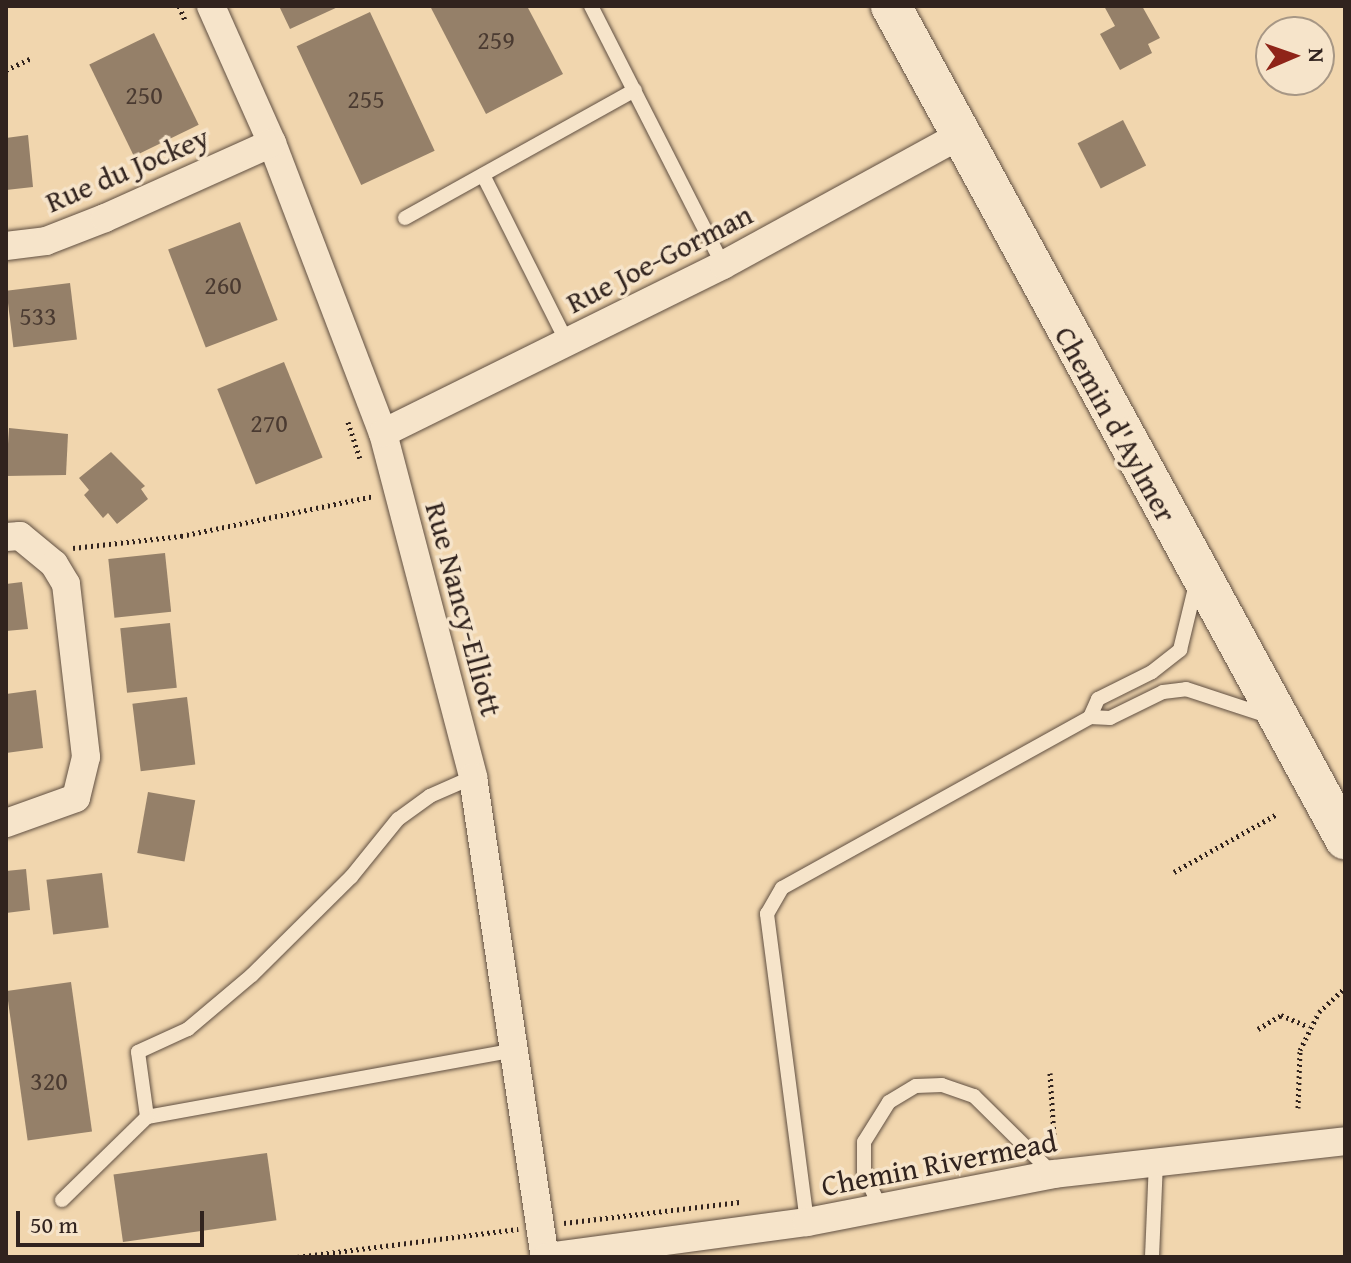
<!DOCTYPE html>
<html>
<head>
<meta charset="utf-8">
<style>
  body { margin:0 }
  #map { position:relative; width:1351px; height:1263px; overflow:hidden; background:#f1d6ae; font-family:"Gentium Book Plus",serif }
  div>[style] { position:absolute }
  .building>* { inset:0; background:#958069; transform-origin:0 0 }
  .path>* { height:5px; margin-top:-2.5px; transform-origin:0; background:repeating-linear-gradient(90deg,#31231e 0 2px,transparent 0 6px) }
  .roads { filter:drop-shadow(0 0 2px #615042) drop-shadow(0 0 2px #615042) }
  .service>* { height:14px; margin:-7px; padding:0 7px; transform-origin:7px; border-radius:7px; background:#f6e4ca }
  .minor>* { height:28px; margin:-14px; padding:0 14px; transform-origin:14px; border-radius:14px; background:#f6e4ca }
  .secondary>* { height:40px; margin:-20px; padding:0 20px; transform-origin:20px; border-radius:20px; background:#f6e4ca }
  span { translate:-50% -50%; white-space:nowrap; text-align:center; line-height:1.15; -webkit-text-stroke:7px #f6e4ca; paint-order:stroke }
  .number-label { font-size:26px; color:#4a3a31 }
  .number-label span { -webkit-text-stroke-width:0 }
  .street-label { font-size:30px; color:#31231e }
  .frame { position:absolute; inset:0; border:8px solid #31231e; pointer-events:none }
  .north { position:absolute; left:1255px; top:16px; width:80px; height:80px; box-sizing:border-box; background:#f6e4ca; border:2px solid #a79785; border-radius:50%; rotate:88deg; font-size:22px; font-weight:700; line-height:32px; text-align:center; color:#31231e }
  .north::after { content:''; display:block; margin:auto; width:28px; height:36px; background:#8f2418; clip-path:polygon(50% 0,100% 100%,50% 72%,0 100%) }
  .scale { position:absolute; left:16px; top:1211px; width:188px; height:36px; box-sizing:border-box; border:4px solid #31231e; border-top:0; padding-left:10px; font-size:24px; line-height:28px; white-space:nowrap; color:#31231e; -webkit-text-stroke:6px #f6e4ca; paint-order:stroke }
</style>
</head>
<body>
<div id="map">
  <div class="building">
    <i style="clip-path:polygon(279px 6px,340px 6px,290px 29px)"></i>
    <i style="clip-path:polygon(430px 6px,527px 6px,563px 74px,486px 114px)"></i>
    <i style="clip-path:polygon(1104px 6px,1142px 6px,1160px 38px,1148px 44px,1152px 53px,1120px 70px,1100px 34px,1115px 26px)"></i>
    <i style="left:370px;top:12px;width:153px;height:81px;rotate:65deg"></i>
    <i style="left:154px;top:33px;width:102px;height:72px;rotate:64deg"></i>
    <i style="left:1123px;top:120px;width:51px;height:51px;rotate:63deg"></i>
    <i style="clip-path:polygon(28px 135px,33px 187px,6px 190px,6px 138px)"></i>
    <i style="left:240px;top:222px;width:105px;height:77px;rotate:69deg"></i>
    <i style="left:70px;top:283px;width:57px;height:64px;rotate:83deg"></i>
    <i style="left:284px;top:362px;width:103px;height:72px;rotate:68deg"></i>
    <i style="clip-path:polygon(9px 428px,68px 434px,66px 475px,6px 476px)"></i>
    <i style="clip-path:polygon(111px 452px,145px 486px,141px 489px,148px 499px,117px 524px,108px 513px,103px 518px,84px 495px,89px 490px,79px 478px)"></i>
    <i style="left:165px;top:553px;width:59px;height:57px;rotate:84deg"></i>
    <i style="clip-path:polygon(22px 582px,28px 629px,6px 631px,6px 584px)"></i>
    <i style="left:170px;top:623px;width:65px;height:50px;rotate:84deg"></i>
    <i style="clip-path:polygon(36px 690px,43px 748px,6px 753px,6px 694px)"></i>
    <i style="left:187px;top:697px;width:68px;height:55px;rotate:83deg"></i>
    <i style="left:148px;top:792px;width:48px;height:62px;rotate:10deg"></i>
    <i style="clip-path:polygon(26px 869px,30px 910px,6px 913px,6px 871px)"></i>
    <i style="left:102px;top:873px;width:55px;height:56px;rotate:83deg"></i>
    <i style="left:71px;top:982px;width:151px;height:65px;rotate:82deg"></i>
    <i style="left:267px;top:1153px;width:68px;height:155px;rotate:82deg"></i>
  </div>
  <div class="path">
    <i style="left:179px;top:6px;width:15px;rotate:67deg"></i>
    <i style="left:6px;top:70px;width:29px;rotate:-25deg"></i>
    <i style="left:348px;top:422px;width:38px;rotate:72deg"></i>
    <i style="left:73px;top:548px;width:109px;rotate:-6.3deg"></i>
    <i style="left:181px;top:536px;width:197px;rotate:-11.7deg"></i>
    <i style="left:1174px;top:872px;width:118px;rotate:-29.4deg"></i>
    <i style="left:1258px;top:1029px;width:27px;rotate:-31deg"></i>
    <i style="left:1281px;top:1015px;width:30px;rotate:23deg"></i>
    <i style="left:1050px;top:1073px;width:64px;rotate:86.4deg"></i>
    <i style="left:1298px;top:1108px;width:58px;rotate:-88deg"></i>
    <i style="left:1300px;top:1050px;width:42px;rotate:-63.4deg"></i>
    <i style="left:1319px;top:1012px;width:35px;rotate:-43deg"></i>
    <i style="left:564px;top:1223px;width:177px;rotate:-6.8deg"></i>
    <i style="left:297px;top:1257px;width:223px;rotate:-7.2deg"></i>
  </div>
  <div class="roads">
    <div class="service">
      <i style="left:591px;top:6px;width:291px;rotate:63deg"></i>
      <i style="left:483px;top:175px;width:187px;rotate:63.3deg"></i>
      <i style="left:405px;top:218px;width:263px;rotate:-29.1deg"></i>
      <i style="left:1090px;top:717px;width:20px;rotate:-66deg"></i>
      <i style="left:1098px;top:699px;width:60px;rotate:-26.6deg"></i>
      <i style="left:1152px;top:672px;width:36px;rotate:-38deg"></i>
      <i style="left:1180px;top:650px;width:68px;rotate:-76.4deg"></i>
      <i style="left:473px;top:777px;width:47px;rotate:156.2deg"></i>
      <i style="left:430px;top:796px;width:39px;rotate:144deg"></i>
      <i style="left:398px;top:819px;width:75px;rotate:129deg"></i>
      <i style="left:351px;top:877px;width:139px;rotate:135.3deg"></i>
      <i style="left:252px;top:975px;width:84px;rotate:139.8deg"></i>
      <i style="left:188px;top:1029px;width:55px;rotate:155.3deg"></i>
      <i style="left:138px;top:1052px;width:66px;rotate:82.1deg"></i>
      <i style="left:147px;top:1117px;width:374px;rotate:-10.3deg"></i>
      <i style="left:62px;top:1200px;width:119px;rotate:-44.3deg"></i>
      <i style="left:880px;top:1207px;width:38px;rotate:-115deg"></i>
      <i style="left:864px;top:1172px;width:30px;rotate:-90deg"></i>
      <i style="left:864px;top:1142px;width:47px;rotate:-58deg"></i>
      <i style="left:889px;top:1102px;width:31px;rotate:-31deg"></i>
      <i style="left:916px;top:1086px;width:26px;rotate:-2deg"></i>
      <i style="left:942px;top:1085px;width:34px;rotate:19deg"></i>
      <i style="left:974px;top:1096px;width:111px;rotate:44.6deg"></i>
      <i style="left:807px;top:1222px;width:311px;rotate:-97.4deg"></i>
      <i style="left:767px;top:914px;width:30px;rotate:-60deg"></i>
      <i style="left:782px;top:888px;width:352px;rotate:-29deg"></i>
      <i style="left:1090px;top:717px;width:20px;rotate:3deg"></i>
      <i style="left:1110px;top:718px;width:59px;rotate:-26.1deg"></i>
      <i style="left:1163px;top:692px;width:23px;rotate:-7deg"></i>
      <i style="left:1186px;top:689px;width:86px;rotate:18.2deg"></i>
      <i style="left:1152px;top:1257px;width:94px;rotate:-87.6deg"></i>
    </div>
    <div class="minor">
      <i style="left:211px;top:6px;width:150px;rotate:66deg"></i>
      <i style="left:272px;top:143px;width:311px;rotate:69.1deg"></i>
      <i style="left:383px;top:433px;width:356px;rotate:75.3deg"></i>
      <i style="left:473px;top:777px;width:485px;rotate:81.5deg"></i>
      <i style="left:6px;top:246px;width:40px;rotate:-7.1deg"></i>
      <i style="left:46px;top:241px;width:63px;rotate:-21.3deg"></i>
      <i style="left:105px;top:218px;width:183px;rotate:-24.2deg"></i>
      <i style="left:383px;top:433px;width:379px;rotate:-26.3deg"></i>
      <i style="left:723px;top:265px;width:273px;rotate:-28.7deg"></i>
      <i style="left:6px;top:537px;width:14px;rotate:-4deg"></i>
      <i style="left:20px;top:536px;width:44px;rotate:39.5deg"></i>
      <i style="left:54px;top:564px;width:23px;rotate:59deg"></i>
      <i style="left:66px;top:584px;width:174px;rotate:83.4deg"></i>
      <i style="left:86px;top:757px;width:42px;rotate:103.7deg"></i>
      <i style="left:76px;top:798px;width:74px;rotate:160.3deg"></i>
      <i style="left:547px;top:1257px;width:262px;rotate:-7.7deg"></i>
      <i style="left:807px;top:1222px;width:251px;rotate:-11deg"></i>
      <i style="left:1053px;top:1174px;width:294px;rotate:-6.4deg"></i>
    </div>
    <div class="secondary">
      <i style="left:891px;top:6px;width:949px;rotate:61.41deg"></i>
    </div>
  </div>
  <div class="number-label">
    <span style="left:496px;top:40px">259</span>
    <span style="left:144px;top:95px">250</span>
    <span style="left:366px;top:99px">255</span>
    <span style="left:223px;top:285px">260</span>
    <span style="left:38px;top:316px">533</span>
    <span style="left:269px;top:423px">270</span>
    <span style="left:49px;top:1081px">320</span>
  </div>
  <div class="street-label">
    <span style="left:127px;top:169px;rotate:-23deg">Rue du Jockey</span>
    <span style="left:659px;top:258px;rotate:-27deg">Rue Joe-Gorman</span>
    <span style="left:1116px;top:424px;rotate:61deg">Chemin d'Aylmer</span>
    <span style="left:464px;top:609px;rotate:75deg">Rue Nancy-Elliott</span>
    <span style="left:939px;top:1163px;rotate:-11deg">Chemin Rivermead</span>
  </div>
  <div class="frame"></div>
  <div class="north">N</div>
  <div class="scale">50 m</div>
</div>
</body>
</html>
